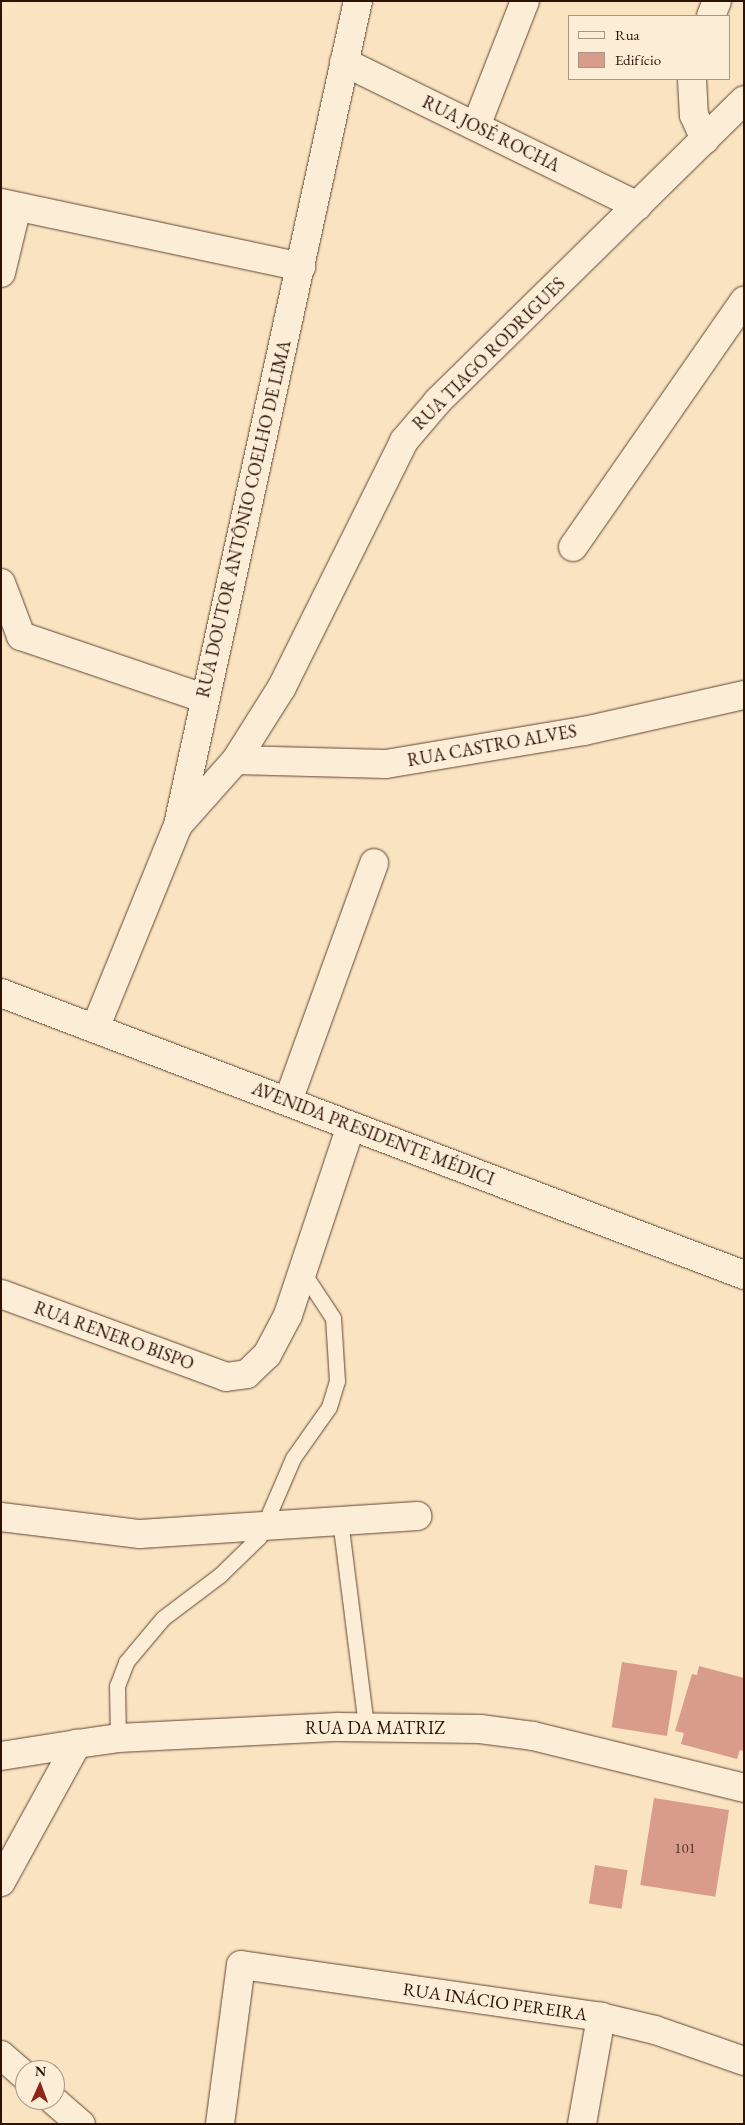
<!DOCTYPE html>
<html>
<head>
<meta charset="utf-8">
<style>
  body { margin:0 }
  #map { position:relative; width:745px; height:2125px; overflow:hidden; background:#fae3c1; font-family:"EB Garamond",serif }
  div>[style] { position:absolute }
  .building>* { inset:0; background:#d99c8a; transform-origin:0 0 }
  .roads { filter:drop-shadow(0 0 1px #604634) drop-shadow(0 0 1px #604634) }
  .lane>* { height:15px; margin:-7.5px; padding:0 7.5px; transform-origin:7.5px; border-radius:7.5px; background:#fcedd7 }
  .street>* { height:28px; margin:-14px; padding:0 14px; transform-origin:14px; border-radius:14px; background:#fcedd7 }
  .secondary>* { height:28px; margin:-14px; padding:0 14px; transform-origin:14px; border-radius:14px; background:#fcedd7 }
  span { translate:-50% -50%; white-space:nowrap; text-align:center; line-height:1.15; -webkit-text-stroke:5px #fcedd7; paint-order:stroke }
  .number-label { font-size:15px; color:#573426 }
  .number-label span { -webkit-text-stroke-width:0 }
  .street-label { font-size:18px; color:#2c1105 }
  .frame { position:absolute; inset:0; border:2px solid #2c1105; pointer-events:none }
  .legend { position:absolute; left:568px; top:15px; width:162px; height:65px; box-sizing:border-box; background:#fcedd7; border:1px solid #a99583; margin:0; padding:6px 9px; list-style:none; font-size:15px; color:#2c1105 }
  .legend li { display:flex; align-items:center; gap:10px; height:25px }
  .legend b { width:25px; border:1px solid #a99583 }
  .north { position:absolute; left:15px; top:2060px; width:50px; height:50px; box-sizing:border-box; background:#fcedd7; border:1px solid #a99583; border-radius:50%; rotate:2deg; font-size:14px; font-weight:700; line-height:20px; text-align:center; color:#2c1105 }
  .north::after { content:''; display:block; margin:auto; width:18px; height:22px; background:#8f2418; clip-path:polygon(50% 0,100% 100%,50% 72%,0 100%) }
</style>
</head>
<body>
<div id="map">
  <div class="building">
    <i style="left:622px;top:1662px;width:56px;height:66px;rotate:9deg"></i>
    <i style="clip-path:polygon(699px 1666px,744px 1678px,744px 1751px,740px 1750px,737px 1759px,681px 1744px,684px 1733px,675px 1731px,692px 1674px,697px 1675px)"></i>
    <i style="left:654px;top:1798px;width:76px;height:88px;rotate:9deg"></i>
    <i style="left:595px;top:1865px;width:33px;height:39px;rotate:9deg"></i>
  </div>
  <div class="roads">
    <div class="lane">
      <i style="left:340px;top:1520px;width:208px;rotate:82.8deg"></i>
      <i style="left:118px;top:1738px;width:52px;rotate:-91.1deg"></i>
      <i style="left:117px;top:1686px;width:26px;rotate:-69deg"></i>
      <i style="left:126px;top:1662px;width:57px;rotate:-49.9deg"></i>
      <i style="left:163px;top:1618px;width:71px;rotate:-37deg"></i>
      <i style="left:220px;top:1575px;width:54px;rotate:-44.3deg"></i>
      <i style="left:259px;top:1537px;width:86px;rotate:-66.7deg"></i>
      <i style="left:293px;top:1458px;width:62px;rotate:-54.8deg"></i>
      <i style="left:329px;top:1407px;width:27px;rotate:-73deg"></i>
      <i style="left:337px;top:1381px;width:63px;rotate:-93.6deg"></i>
      <i style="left:333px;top:1318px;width:53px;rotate:-123.4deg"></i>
    </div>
    <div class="street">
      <i style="left:711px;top:16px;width:16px;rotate:-68deg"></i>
      <i style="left:344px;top:62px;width:327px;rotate:26.1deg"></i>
      <i style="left:692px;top:79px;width:36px;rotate:87deg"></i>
      <i style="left:694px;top:115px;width:27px;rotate:66deg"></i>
      <i style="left:476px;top:126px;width:134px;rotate:-68.6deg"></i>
      <i style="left:1px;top:203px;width:307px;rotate:12deg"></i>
      <i style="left:1px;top:273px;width:68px;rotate:-76.4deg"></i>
      <i style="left:573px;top:547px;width:300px;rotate:-55.2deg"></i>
      <i style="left:1px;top:583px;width:57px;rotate:69.3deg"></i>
      <i style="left:21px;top:636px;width:192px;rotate:18.8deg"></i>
      <i style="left:236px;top:760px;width:150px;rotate:1.5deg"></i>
      <i style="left:386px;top:764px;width:201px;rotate:-9.5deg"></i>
      <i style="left:584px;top:731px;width:164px;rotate:-12.7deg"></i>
      <i style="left:179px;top:824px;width:86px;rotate:-48.3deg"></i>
      <i style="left:236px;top:760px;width:86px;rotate:-57.8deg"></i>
      <i style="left:282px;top:687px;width:275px;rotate:-63.6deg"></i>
      <i style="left:404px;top:441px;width:52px;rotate:-49.6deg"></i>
      <i style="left:438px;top:401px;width:429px;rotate:-44.5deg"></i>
      <i style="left:1px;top:993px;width:795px;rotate:20.78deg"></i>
      <i style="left:96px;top:1026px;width:217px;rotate:-67.8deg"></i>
      <i style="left:178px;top:825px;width:843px;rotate:-77.68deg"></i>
      <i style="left:288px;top:1101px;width:253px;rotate:-70.1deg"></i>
      <i style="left:1px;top:1294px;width:240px;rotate:20.2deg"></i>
      <i style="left:226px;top:1377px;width:21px;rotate:-8deg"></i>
      <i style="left:247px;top:1374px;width:28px;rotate:-44deg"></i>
      <i style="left:267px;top:1355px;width:45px;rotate:-62.3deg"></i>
      <i style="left:288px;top:1315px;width:199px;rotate:-71.6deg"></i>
      <i style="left:1px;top:1517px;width:140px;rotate:7deg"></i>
      <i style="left:140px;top:1534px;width:278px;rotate:-3.7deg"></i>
      <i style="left:1px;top:1756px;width:77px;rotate:-9deg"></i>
      <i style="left:1px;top:2055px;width:32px;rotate:41deg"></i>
      <i style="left:53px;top:2100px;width:37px;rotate:41deg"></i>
      <i style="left:220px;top:2124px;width:160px;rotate:-82.5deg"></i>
      <i style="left:241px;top:1965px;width:364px;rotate:8.2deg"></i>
      <i style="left:601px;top:2017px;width:56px;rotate:13.5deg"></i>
      <i style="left:655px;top:2030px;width:94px;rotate:19.2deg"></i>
      <i style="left:582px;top:2124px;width:109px;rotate:-79.9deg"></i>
    </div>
    <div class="secondary">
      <i style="left:1px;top:1882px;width:158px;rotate:-61.2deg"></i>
      <i style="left:77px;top:1744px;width:41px;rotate:-8.3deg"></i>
      <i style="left:118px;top:1738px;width:220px;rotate:-2.9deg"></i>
      <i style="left:338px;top:1727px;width:142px;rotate:0.8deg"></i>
      <i style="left:480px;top:1729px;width:53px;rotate:7.5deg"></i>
      <i style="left:533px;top:1736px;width:217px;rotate:13.8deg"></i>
    </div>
  </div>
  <div class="number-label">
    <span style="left:685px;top:1848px">101</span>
  </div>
  <div class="street-label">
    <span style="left:491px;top:134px;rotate:26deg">RUA JOSÉ ROCHA</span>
    <span style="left:489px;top:354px;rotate:-45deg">RUA TIAGO RODRIGUES</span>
    <span style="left:244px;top:519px;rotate:-77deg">RUA DOUTOR ANTÔNIO COELHO DE LIMA</span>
    <span style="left:492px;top:746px;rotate:-10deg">RUA CASTRO ALVES</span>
    <span style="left:373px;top:1134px;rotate:21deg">AVENIDA PRESIDENTE MÉDICI</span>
    <span style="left:114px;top:1336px;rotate:20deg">RUA RENERO BISPO</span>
    <span style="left:375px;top:1728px">RUA DA MATRIZ</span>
    <span style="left:495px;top:2002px;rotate:8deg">RUA INÁCIO PEREIRA</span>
  </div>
  <div class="frame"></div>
  <ul class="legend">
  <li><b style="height:6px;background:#fcedd7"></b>Rua</li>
  <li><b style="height:14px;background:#d99c8a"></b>Edifício</li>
  </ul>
  <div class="north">N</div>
</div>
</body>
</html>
